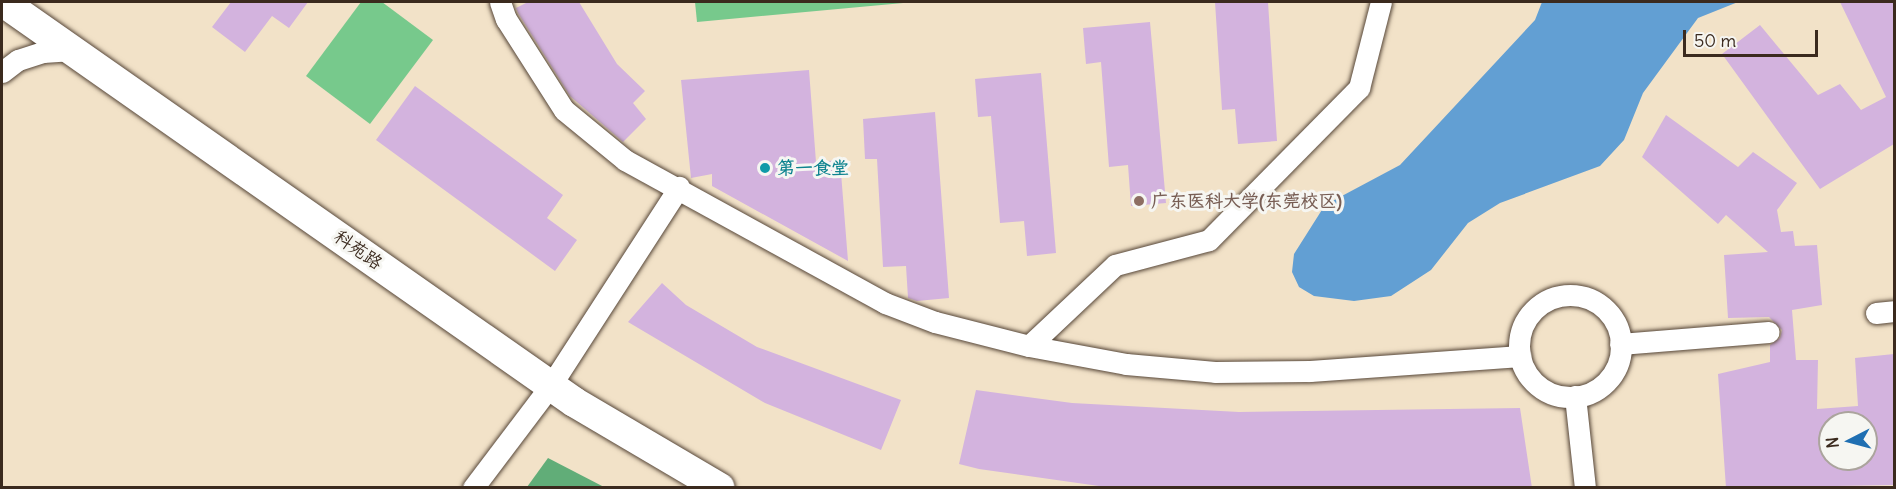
<!DOCTYPE html>
<html>
<head>
<meta charset="utf-8">
<style>
  body { margin:0 }
  #map { position:relative; width:1896px; height:489px; overflow:hidden; background:#f2e2c8; font-family:Delius,"LXGW WenKai TC",sans-serif }
  div>[style] { position:absolute }
  .green>* { inset:0; background:#77c98c }
  .forest>* { inset:0; background:#61ad78 }
  .water>* { inset:0; background:#629fd3 }
  .building>* { inset:0; background:#d3b3de }
  .roads { filter:drop-shadow(0 0 2px #564638) drop-shadow(0 0 2px #564638) }
  .street>* { height:21px; margin:-10.5px; padding:0 10.5px; transform-origin:10.5px; border-radius:10.5px; background:#fff }
  .street>.ring { margin:-10.5px; padding:0; box-sizing:content-box; background:none; border:21px solid #fff; border-radius:50% }
  .secondary>* { height:30px; margin:-15px; padding:0 15px; transform-origin:15px; border-radius:15px; background:#fff }
  .dots>* { width:16px; height:16px; translate:-50% -50%; box-sizing:border-box; border:3px solid #f6f6f2; border-radius:50% }
  span { translate:-50% -50%; white-space:nowrap; text-align:center; line-height:1.15; -webkit-text-stroke:6px #f6f6f2; paint-order:stroke }
  .culture-label { font-size:18px; color:#0d838f; font-weight:700 }
  .left { translate:0 -50%; text-align:left }
  .education-label { font-size:18px; color:#785e54; font-weight:700 }
  .street-label { font-size:18px; color:#3b2a1e }
  .frame { position:absolute; inset:0; border:3px solid #3b2a1e; pointer-events:none }
  .north { position:absolute; left:1818px; top:411px; width:60px; height:60px; box-sizing:border-box; background:#f6f6f2; border:2px solid #aba49d; border-radius:50%; rotate:264deg; font-size:16px; font-weight:700; line-height:24px; text-align:center; color:#3b2a1e }
  .north::after { content:''; display:block; margin:auto; width:21px; height:27px; background:#1f6fb2; clip-path:polygon(50% 0,100% 100%,50% 72%,0 100%) }
  .scale { position:absolute; left:1683px; top:30px; width:135px; height:27px; box-sizing:border-box; border:3px solid #3b2a1e; border-top:0; padding-left:8px; font-size:18px; line-height:21px; white-space:nowrap; color:#3b2a1e; -webkit-text-stroke:4px #f6f6f2; paint-order:stroke }
</style>
</head>
<body>
<div id="map">
  <div class="green">
    <i style="clip-path:polygon(361px 2px,382px 2px,433px 40px,370px 124px,306px 76px)"></i>
    <i style="clip-path:polygon(695px 2px,914px 2px,697px 22px)"></i>
  </div>
  <div class="forest">
    <i style="clip-path:polygon(548px 458px,604px 487px,527px 487px)"></i>
  </div>
  <div class="water">
    <i style="clip-path:polygon(1542px 2px,1738px 2px,1698px 18px,1643px 93px,1624px 140px,1600px 166px,1500px 203px,1468px 223px,1431px 270px,1391px 296px,1354px 301px,1314px 296px,1299px 287px,1292px 272px,1294px 254px,1325px 205px,1400px 165px,1535px 20px)"></i>
  </div>
  <div class="building">
    <i style="clip-path:polygon(231px 2px,308px 2px,289px 28px,272px 16px,245px 52px,212px 27px)"></i>
    <i style="clip-path:polygon(528px 2px,579px 2px,617px 64px,645px 91px,633px 103px,646px 119px,623px 142px,570px 96px,518px 13px,516px 8px)"></i>
    <i style="clip-path:polygon(1215px 2px,1268px 2px,1277px 141px,1238px 144px,1235px 109px,1222px 110px)"></i>
    <i style="clip-path:polygon(1840px 2px,1894px 2px,1894px 144px,1820px 189px,1722px 54px,1760px 25px,1818px 95px,1840px 84px,1861px 110px,1886px 97px)"></i>
    <i style="clip-path:polygon(1150px 22px,1166px 203px,1131px 206px,1128px 165px,1109px 167px,1101px 62px,1086px 64px,1083px 28px)"></i>
    <i style="clip-path:polygon(809px 70px,816px 162px,840px 160px,848px 261px,712px 186px,712px 174px,691px 178px,681px 80px)"></i>
    <i style="clip-path:polygon(1041px 73px,1056px 253px,1027px 256px,1024px 221px,1000px 223px,991px 116px,978px 117px,975px 79px)"></i>
    <i style="clip-path:polygon(415px 86px,563px 195px,547px 218px,577px 240px,555px 271px,376px 140px)"></i>
    <i style="clip-path:polygon(935px 112px,949px 298px,917px 301px,908px 298px,906px 266px,883px 267px,877px 159px,865px 159px,863px 119px)"></i>
    <i style="clip-path:polygon(evenodd,1666px 115px,1738px 167px,1753px 152px,1797px 183px,1777px 210px,1781px 232px,1793px 231px,1795px 246px,1817px 245px,1822px 305px,1792px 310px,1796px 360px,1818px 360px,1817px 409px,1858px 406px,1855px 358px,1894px 354px,1894px 485px,1726px 488px,1718px 374px,1770px 362px,1770px 345px,1780px 338px,1782px 330px,1769px 317px,1728px 318px,1724px 255px,1768px 252px,1726px 215px,1718px 224px,1642px 157px,1666px 115px,1830px 423px,1866px 423px,1866px 459px,1830px 459px,1830px 423px)"></i>
    <i style="clip-path:polygon(662px 283px,686px 305px,757px 347px,901px 400px,881px 450px,765px 403px,628px 322px)"></i>
    <i style="clip-path:polygon(976px 390px,1072px 403px,1239px 412px,1520px 408px,1532px 488px,1113px 488px,979px 469px,959px 464px)"></i>
  </div>
  <div class="roads">
    <div class="street">
      <i style="left:500px;top:2px;width:18px;rotate:71deg"></i>
      <i style="left:506px;top:19px;width:108px;rotate:57.5deg"></i>
      <i style="left:564px;top:110px;width:79px;rotate:39.3deg"></i>
      <i style="left:625px;top:160px;width:297px;rotate:28.8deg"></i>
      <i style="left:885px;top:303px;width:53px;rotate:20.8deg"></i>
      <i style="left:935px;top:322px;width:97px;rotate:14.3deg"></i>
      <i style="left:1029px;top:346px;width:99px;rotate:10.5deg"></i>
      <i style="left:1126px;top:364px;width:89px;rotate:5.1deg"></i>
      <i style="left:1215px;top:372px;width:95px;rotate:-0.6deg"></i>
      <i style="left:1310px;top:371px;width:211px;rotate:-4.1deg"></i>
      <i style="left:2px;top:72px;width:20px;rotate:-37deg"></i>
      <i style="left:18px;top:60px;width:26px;rotate:-18deg"></i>
      <i style="left:43px;top:52px;width:29px;rotate:-4deg"></i>
      <i class="ring" style="left:1519px;top:295px;width:81px;height:81px"></i>
      <i style="left:1876px;top:313px;width:18px;rotate:-6deg"></i>
      <i style="left:1620px;top:344px;width:149px;rotate:-4.6deg"></i>
      <i style="left:1029px;top:346px;width:118px;rotate:-43.3deg"></i>
      <i style="left:1115px;top:265px;width:97px;rotate:-14.9deg"></i>
      <i style="left:1209px;top:240px;width:214px;rotate:-45.4deg"></i>
      <i style="left:1359px;top:88px;width:89px;rotate:-75.7deg"></i>
      <i style="left:1575px;top:396px;width:93px;rotate:83.8deg"></i>
      <i style="left:473px;top:488px;width:129px;rotate:-52.9deg"></i>
      <i style="left:551px;top:385px;width:236px;rotate:-57.1deg"></i>
    </div>
    <div class="secondary">
      <i style="left:3px;top:2px;width:697px;rotate:35.01deg"></i>
      <i style="left:574px;top:402px;width:169px;rotate:30.5deg"></i>
    </div>
  </div>
  <div class="dots">
    <i style="left:765px;top:168px;background:#0f9aa8"></i>
    <i style="left:1139px;top:201px;background:#8d6e63"></i>
  </div>
  <div class="culture-label">
    <span class="left" style="left:777px;top:168px">第一食堂</span>
  </div>
  <div class="education-label">
    <span class="left" style="left:1151px;top:201px">广东医科大学(东莞校区)</span>
  </div>
  <div class="street-label">
    <span style="left:358px;top:250px;rotate:35deg">科苑路</span>
  </div>
  <div class="frame"></div>
  <div class="north">N</div>
  <div class="scale">50 m</div>
</div>
</body>
</html>
